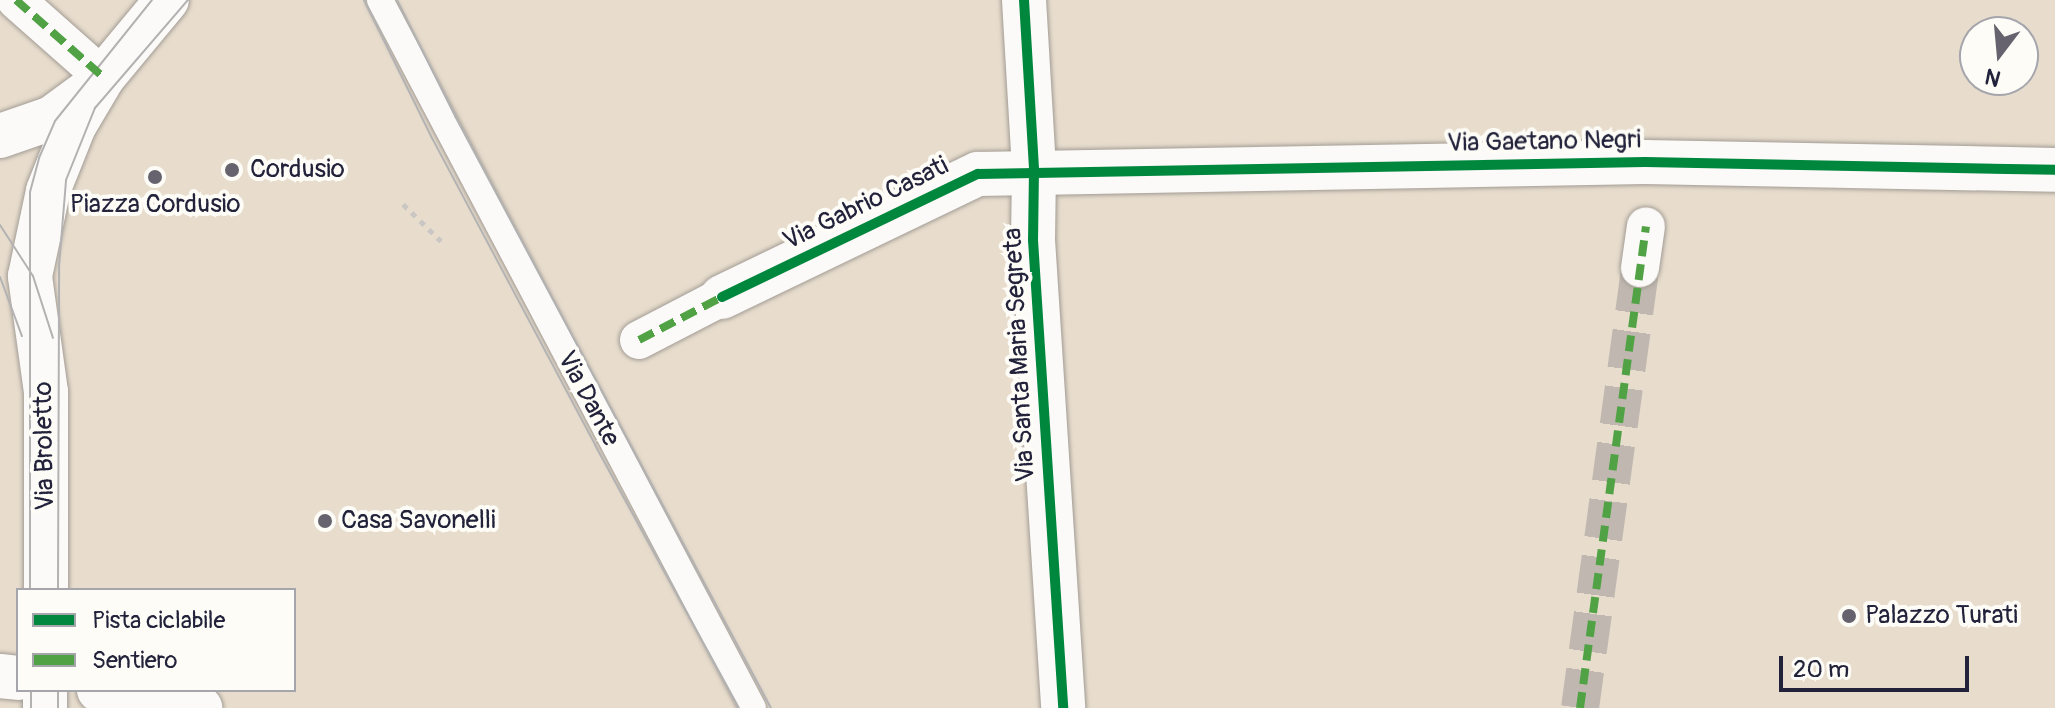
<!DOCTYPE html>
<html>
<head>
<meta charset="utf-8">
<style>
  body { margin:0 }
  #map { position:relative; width:2055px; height:708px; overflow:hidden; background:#e8ddcd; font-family:Pangolin,sans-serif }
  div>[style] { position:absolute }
  .pedestrian-tunnel>* { height:38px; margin-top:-19px; transform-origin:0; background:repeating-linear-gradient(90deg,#c0b8b0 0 38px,transparent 0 57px) }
  .path>* { height:5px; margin-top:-2.5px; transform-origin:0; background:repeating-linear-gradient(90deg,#c9c6c4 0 6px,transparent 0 12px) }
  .roads { filter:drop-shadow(0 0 2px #a29c95) drop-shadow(0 0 2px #a29c95) }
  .service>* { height:26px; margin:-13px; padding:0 13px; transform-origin:13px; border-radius:13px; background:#fcfaf8 }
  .pedestrian>* { height:38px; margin:-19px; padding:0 19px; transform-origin:19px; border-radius:19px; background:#fcfaf8 }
  .minor>* { height:44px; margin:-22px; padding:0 22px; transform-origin:22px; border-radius:22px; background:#fcfaf8 }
  .tram>* { height:2px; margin:-1px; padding:0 1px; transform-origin:1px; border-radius:1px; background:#b3b2b3 }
  .quiet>* { height:8px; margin-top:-4px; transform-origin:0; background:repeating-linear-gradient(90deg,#50a245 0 16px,transparent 0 24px) }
  .cycleway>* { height:10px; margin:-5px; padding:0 5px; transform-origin:5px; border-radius:5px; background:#00873e }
  .dots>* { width:22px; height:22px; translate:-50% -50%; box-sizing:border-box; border:4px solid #fdfcf7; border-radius:50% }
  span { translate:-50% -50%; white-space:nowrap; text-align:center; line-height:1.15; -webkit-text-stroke:8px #fdfcf7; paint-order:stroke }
  .street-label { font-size:26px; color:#22223b }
  .poi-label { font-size:26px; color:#22223b }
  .left { translate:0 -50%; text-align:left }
  .legend { position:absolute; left:16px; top:588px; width:280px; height:104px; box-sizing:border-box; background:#fdfcf7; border:2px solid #a5a5ac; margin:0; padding:10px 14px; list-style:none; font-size:24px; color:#22223b }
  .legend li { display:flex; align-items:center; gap:16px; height:40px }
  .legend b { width:40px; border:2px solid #a5a5ac }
  .north { position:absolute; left:1959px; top:16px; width:80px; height:80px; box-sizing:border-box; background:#fdfcf7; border:2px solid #a5a5ac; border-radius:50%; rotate:196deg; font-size:22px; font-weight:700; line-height:32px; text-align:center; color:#22223b }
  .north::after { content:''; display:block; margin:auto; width:28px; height:36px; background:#67636e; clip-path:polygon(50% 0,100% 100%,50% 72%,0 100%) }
  .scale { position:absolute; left:1779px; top:656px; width:190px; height:36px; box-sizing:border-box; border:4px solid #22223b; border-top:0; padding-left:10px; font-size:24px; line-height:28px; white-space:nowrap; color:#22223b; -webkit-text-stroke:6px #fdfcf7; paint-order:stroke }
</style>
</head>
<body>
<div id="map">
  <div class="pedestrian-tunnel">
    <i style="left:1580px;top:708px;width:444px;rotate:-82.2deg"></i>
  </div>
  <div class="path">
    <i style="left:403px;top:204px;width:53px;rotate:44.2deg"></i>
  </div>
  <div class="roads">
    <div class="service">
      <i style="left:380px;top:0;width:800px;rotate:62.22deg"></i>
    </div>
    <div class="pedestrian">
      <i style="left:16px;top:0;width:116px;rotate:41.5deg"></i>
      <i style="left:1640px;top:268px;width:42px;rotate:-81.9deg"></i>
      <i style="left:639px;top:340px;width:93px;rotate:-27.4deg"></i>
    </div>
    <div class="minor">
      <i style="left:1024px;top:0;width:170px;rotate:86.6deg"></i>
      <i style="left:1034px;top:170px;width:70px;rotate:90.8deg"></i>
      <i style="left:1033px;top:240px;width:469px;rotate:86.3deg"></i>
      <i style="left:0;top:136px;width:55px;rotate:-19.1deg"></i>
      <i style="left:52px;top:118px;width:47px;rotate:-36.4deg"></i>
      <i style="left:722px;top:297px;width:284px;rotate:-25.7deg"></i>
      <i style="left:978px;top:174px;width:667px;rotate:-1.03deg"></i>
      <i style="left:1645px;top:162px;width:410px;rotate:1.1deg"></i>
      <i style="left:46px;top:590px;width:198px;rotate:-90deg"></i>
      <i style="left:46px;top:392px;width:117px;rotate:-97.9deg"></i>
      <i style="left:30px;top:276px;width:87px;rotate:-78deg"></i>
      <i style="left:48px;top:191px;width:70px;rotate:-68.2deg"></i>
      <i style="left:74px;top:126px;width:57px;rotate:-59.4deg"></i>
      <i style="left:103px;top:77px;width:100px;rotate:-50.3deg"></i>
      <i style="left:0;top:676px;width:18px;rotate:6deg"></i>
      <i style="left:99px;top:690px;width:103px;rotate:10.1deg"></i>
      <i style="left:45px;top:708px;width:18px;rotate:-90deg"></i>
    </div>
  </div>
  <div class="tram">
    <i style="left:364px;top:0;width:154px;rotate:63.8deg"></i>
    <i style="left:432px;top:138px;width:348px;rotate:62deg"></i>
    <i style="left:595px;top:445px;width:300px;rotate:61.3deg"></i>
    <i style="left:397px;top:0;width:130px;rotate:63.4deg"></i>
    <i style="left:455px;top:116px;width:671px;rotate:61.91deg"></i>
    <i style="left:0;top:225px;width:61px;rotate:57.1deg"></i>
    <i style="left:33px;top:276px;width:65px;rotate:72.1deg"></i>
    <i style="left:0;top:277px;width:63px;rotate:69.6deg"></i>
    <i style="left:30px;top:590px;width:398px;rotate:-90deg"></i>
    <i style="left:30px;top:192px;width:35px;rotate:-75deg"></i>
    <i style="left:39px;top:158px;width:40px;rotate:-66.6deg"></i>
    <i style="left:55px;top:121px;width:155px;rotate:-51.3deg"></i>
    <i style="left:58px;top:590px;width:324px;rotate:-89.8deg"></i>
    <i style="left:59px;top:266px;width:86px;rotate:-85.3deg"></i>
    <i style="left:66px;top:180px;width:78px;rotate:-68.1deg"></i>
    <i style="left:95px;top:108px;width:143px;rotate:-49.3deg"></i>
    <i style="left:31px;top:708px;width:18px;rotate:-90deg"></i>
    <i style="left:58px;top:708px;width:18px;rotate:-90deg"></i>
  </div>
  <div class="quiet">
    <i style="left:16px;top:0;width:116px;rotate:41.5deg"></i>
    <i style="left:639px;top:340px;width:93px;rotate:-27.4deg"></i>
    <i style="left:1580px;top:708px;width:486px;rotate:-82.2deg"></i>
  </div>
  <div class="cycleway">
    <i style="left:1024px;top:0;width:170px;rotate:86.6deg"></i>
    <i style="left:1034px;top:170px;width:70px;rotate:90.8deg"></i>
    <i style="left:1033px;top:240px;width:469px;rotate:86.3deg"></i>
    <i style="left:722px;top:297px;width:284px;rotate:-25.7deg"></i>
    <i style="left:978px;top:174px;width:667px;rotate:-1.03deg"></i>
    <i style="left:1645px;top:162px;width:410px;rotate:1.1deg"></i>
  </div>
  <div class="dots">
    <i style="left:232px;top:170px;background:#67636e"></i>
    <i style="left:155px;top:177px;background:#67636e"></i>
    <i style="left:325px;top:521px;background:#67636e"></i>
    <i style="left:1849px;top:616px;background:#67636e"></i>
  </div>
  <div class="street-label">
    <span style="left:1544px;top:142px;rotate:-1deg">Via Gaetano Negri</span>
    <span style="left:866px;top:204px;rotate:-26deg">Via Gabrio Casati</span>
    <span style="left:1020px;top:355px;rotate:-93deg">Via Santa Maria Segreta</span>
    <span style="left:588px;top:399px;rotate:62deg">Via Dante</span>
    <span style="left:45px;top:446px;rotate:-91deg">Via Broletto</span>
  </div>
  <div class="poi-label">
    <span class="left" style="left:250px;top:170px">Cordusio</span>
    <span style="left:155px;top:205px">Piazza Cordusio</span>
    <span class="left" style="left:341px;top:521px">Casa Savonelli</span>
    <span class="left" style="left:1865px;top:616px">Palazzo Turati</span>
  </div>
  <ul class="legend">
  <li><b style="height:10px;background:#00873e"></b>Pista ciclabile</li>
  <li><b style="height:10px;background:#50a245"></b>Sentiero</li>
  </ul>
  <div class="north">N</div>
  <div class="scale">20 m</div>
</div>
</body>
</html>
